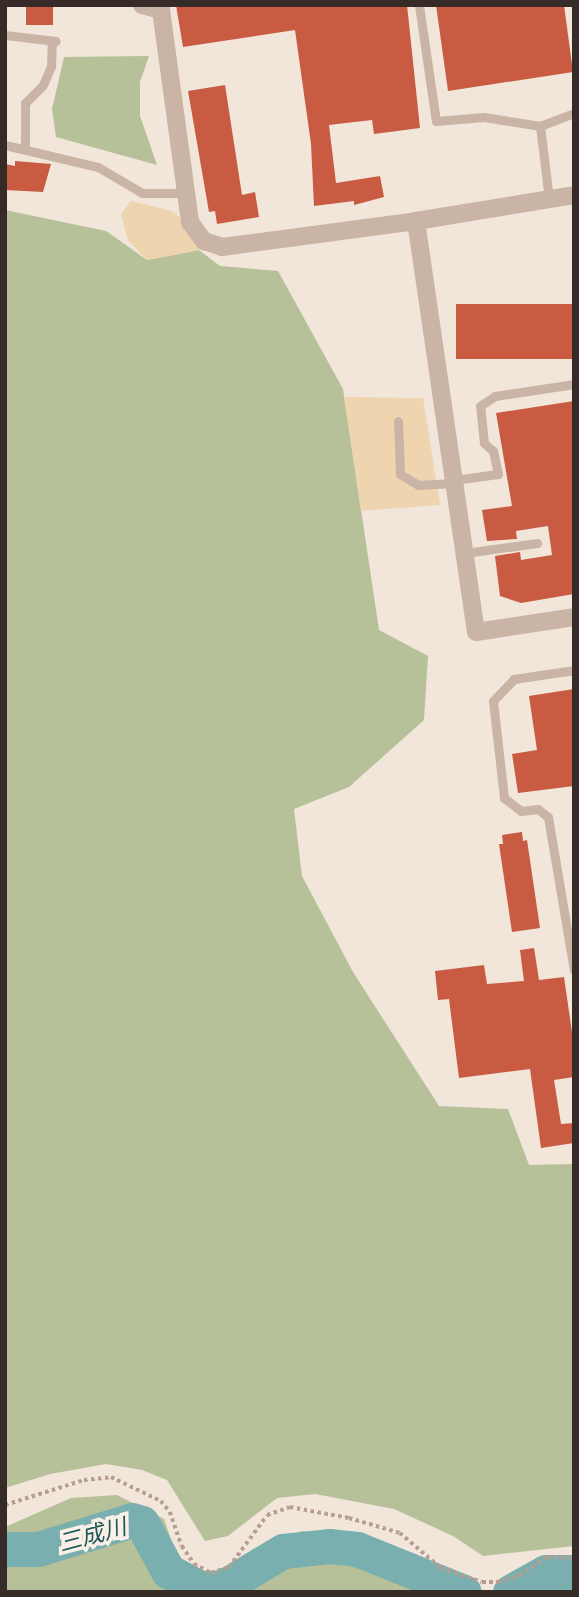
<!DOCTYPE html>
<html>
<head>
<meta charset="utf-8">
<style>
  body { margin:0 }
  #map { position:relative; width:579px; height:1597px; overflow:hidden; background:#f2e5da; font-family:Barlow,"Noto Sans JP",sans-serif }
  div>[style] { position:absolute }
  .green>* { inset:0; background:#b6c19a }
  .sand>* { inset:0; background:#eed5b0 }
  .river>* { height:35px; margin:-17.5px; padding:0 17.5px; transform-origin:17.5px; border-radius:17.5px; background:#79afae }
  .building>* { inset:0; background:#c85b42; transform-origin:0 0 }
  .path>* { height:3.5px; margin-top:-1.75px; transform-origin:0; background:repeating-linear-gradient(90deg,#b69e90 0 3.5px,transparent 0 7px) }
  .service>* { height:9px; margin:-4.5px; padding:0 4.5px; transform-origin:4.5px; border-radius:4.5px; background:#cab4a6 }
  .minor>* { height:18px; margin:-9px; padding:0 9px; transform-origin:9px; border-radius:9px; background:#cab4a6 }
  .tertiary>* { height:18px; margin:-9px; padding:0 9px; transform-origin:9px; border-radius:9px; background:#cab4a6 }
  span { translate:-50% -50%; white-space:nowrap; text-align:center; line-height:1.15; -webkit-text-stroke:7px #faf0e7; paint-order:stroke }
  .water-label { font-size:23px; color:#1c5858; font-style:italic }
  .frame { position:absolute; inset:0; border:7px solid #362b27; pointer-events:none }
</style>
</head>
<body>
<div id="map">
  <div class="green">
    <i style="clip-path:polygon(149px 56px,140px 82px,140px 116px,157px 165px,56px 137px,52px 109px,64px 57px)"></i>
    <i style="clip-path:polygon(5px 210px,106px 231px,147px 260px,199px 250px,220px 266px,278px 271px,343px 389px,379px 630px,428px 656px,424px 720px,349px 787px,294px 809px,302px 876px,353px 972px,439px 1106px,508px 1109px,529px 1165px,574px 1164px,574px 1546px,483px 1556px,453px 1536px,394px 1509px,315px 1494px,277px 1498px,228px 1536px,205px 1541px,167px 1480px,142px 1470px,106px 1464px,50px 1474px,5px 1488px)"></i>
    <i style="clip-path:polygon(117px 1495px,164px 1519px,185px 1579px,215px 1585px,301px 1531px,341px 1535px,405px 1554px,464px 1592px,5px 1592px,5px 1527px,71px 1498px)"></i>
  </div>
  <div class="sand">
    <i style="clip-path:polygon(131px 201px,172px 211px,182px 219px,187px 233px,199px 250px,147px 260px,128px 240px,121px 214px)"></i>
    <i style="clip-path:polygon(344px 397px,423px 398px,440px 505px,361px 511px)"></i>
  </div>
  <div class="river">
    <i style="left:5px;top:1549px;width:33px"></i>
    <i style="left:38px;top:1549px;width:98px;rotate:-17.1deg"></i>
    <i style="left:132px;top:1520px;width:10px;rotate:17deg"></i>
    <i style="left:142px;top:1523px;width:55px;rotate:61.6deg"></i>
    <i style="left:168px;top:1571px;width:36px;rotate:28deg"></i>
    <i style="left:200px;top:1588px;width:23px;rotate:-2deg"></i>
    <i style="left:223px;top:1587px;width:70px;rotate:-31deg"></i>
    <i style="left:283px;top:1551px;width:46px;rotate:-6.2deg"></i>
    <i style="left:329px;top:1546px;width:28px;rotate:6deg"></i>
    <i style="left:357px;top:1549px;width:115px;rotate:21.9deg"></i>
    <i style="left:510px;top:1592px;width:41px;rotate:-29.1deg"></i>
    <i style="left:546px;top:1572px;width:28px"></i>
  </div>
  <div class="building">
    <i style="left:26px;top:5px;width:27px;height:20px"></i>
    <i style="clip-path:polygon(176px 5px,407px 5px,420px 128px,374px 134px,372px 120px,329px 125px,336px 183px,380px 176px,384px 197px,354px 205px,354px 201px,314px 206px,311px 144px,295px 30px,183px 47px)"></i>
    <i style="clip-path:polygon(436px 5px,564px 5px,573px 72px,448px 91px)"></i>
    <i style="clip-path:polygon(225px 85px,242px 195px,255px 192px,259px 217px,217px 224px,215px 211px,209px 212px,188px 91px)"></i>
    <i style="clip-path:polygon(15px 161px,51px 164px,43px 192px,5px 190px,5px 164px,15px 166px)"></i>
    <i style="left:574px;top:304px;width:55px;height:118px;rotate:90deg"></i>
    <i style="clip-path:polygon(574px 401px,574px 594px,521px 603px,500px 596px,495px 556px,520px 552px,521px 560px,552px 555px,548px 526px,516px 531px,517px 539px,487px 541px,482px 510px,512px 506px,496px 413px)"></i>
    <i style="clip-path:polygon(574px 689px,574px 786px,518px 793px,512px 754px,537px 750px,529px 696px)"></i>
    <i style="clip-path:polygon(522px 832px,523px 841px,527px 840px,540px 928px,512px 932px,499px 844px,503px 844px,502px 835px)"></i>
    <i style="clip-path:polygon(534px 948px,539px 980px,564px 977px,574px 1046px,574px 1077px,554px 1080px,561px 1124px,574px 1123px,574px 1143px,541px 1148px,530px 1069px,459px 1078px,449px 999px,438px 1000px,435px 971px,484px 965px,487px 984px,524px 981px,520px 950px)"></i>
  </div>
  <div class="path">
    <i style="left:5px;top:1505px;width:83px;rotate:-17.6deg"></i>
    <i style="left:84px;top:1480px;width:27px;rotate:-6deg"></i>
    <i style="left:111px;top:1477px;width:55px;rotate:25.6deg"></i>
    <i style="left:161px;top:1501px;width:14px;rotate:51deg"></i>
    <i style="left:170px;top:1512px;width:36px;rotate:71deg"></i>
    <i style="left:182px;top:1546px;width:22px;rotate:56deg"></i>
    <i style="left:194px;top:1564px;width:19px;rotate:28deg"></i>
    <i style="left:211px;top:1573px;width:19px;rotate:-18deg"></i>
    <i style="left:229px;top:1567px;width:64px;rotate:-53.8deg"></i>
    <i style="left:267px;top:1515px;width:24px;rotate:-19deg"></i>
    <i style="left:290px;top:1507px;width:60px;rotate:10.6deg"></i>
    <i style="left:349px;top:1518px;width:53px;rotate:16.4deg"></i>
    <i style="left:400px;top:1533px;width:54px;rotate:40.5deg"></i>
    <i style="left:441px;top:1568px;width:43px;rotate:18.9deg"></i>
    <i style="left:482px;top:1582px;width:16px"></i>
    <i style="left:498px;top:1582px;width:23px;rotate:-18deg"></i>
    <i style="left:520px;top:1575px;width:32px;rotate:-34deg"></i>
    <i style="left:547px;top:1557px;width:27px;rotate:2deg"></i>
  </div>
  <div class="service">
    <i style="left:419px;top:5px;width:117px;rotate:81.7deg"></i>
    <i style="left:436px;top:121px;width:48px;rotate:-4.8deg"></i>
    <i style="left:484px;top:117px;width:57px;rotate:9.1deg"></i>
    <i style="left:5px;top:35px;width:51px;rotate:6.7deg"></i>
    <i style="left:5px;top:145px;width:96px;rotate:13.3deg"></i>
    <i style="left:98px;top:167px;width:51px;rotate:30.6deg"></i>
    <i style="left:142px;top:193px;width:44px"></i>
    <i style="left:25px;top:149px;width:46px;rotate:-90deg"></i>
    <i style="left:25px;top:103px;width:25px;rotate:-45deg"></i>
    <i style="left:43px;top:85px;width:21px;rotate:-67deg"></i>
    <i style="left:51px;top:66px;width:25px;rotate:-88deg"></i>
    <i style="left:549px;top:199px;width:74px;rotate:-97deg"></i>
    <i style="left:540px;top:126px;width:36px;rotate:-21deg"></i>
    <i style="left:398px;top:421px;width:53px;rotate:87.8deg"></i>
    <i style="left:400px;top:474px;width:21px;rotate:31deg"></i>
    <i style="left:418px;top:485px;width:36px;rotate:-3deg"></i>
    <i style="left:454px;top:480px;width:44px;rotate:-7.8deg"></i>
    <i style="left:498px;top:474px;width:24px;rotate:-102deg"></i>
    <i style="left:493px;top:451px;width:12px;rotate:-138deg"></i>
    <i style="left:484px;top:443px;width:37px;rotate:-96deg"></i>
    <i style="left:480px;top:406px;width:18px;rotate:-34deg"></i>
    <i style="left:495px;top:396px;width:80px;rotate:-8.6deg"></i>
    <i style="left:465px;top:553px;width:73px;rotate:-7.9deg"></i>
    <i style="left:574px;top:670px;width:61px;rotate:171.5deg"></i>
    <i style="left:514px;top:679px;width:30px;rotate:134deg"></i>
    <i style="left:493px;top:701px;width:98px;rotate:83.5deg"></i>
    <i style="left:504px;top:798px;width:21px;rotate:37deg"></i>
    <i style="left:521px;top:811px;width:17px;rotate:-7deg"></i>
    <i style="left:538px;top:809px;width:13px;rotate:39deg"></i>
    <i style="left:548px;top:817px;width:155px;rotate:80.4deg"></i>
  </div>
  <div class="minor">
    <i style="left:142px;top:5px;width:20px;rotate:15deg"></i>
    <i style="left:161px;top:10px;width:5px;rotate:-101deg"></i>
  </div>
  <div class="tertiary">
    <i style="left:161px;top:10px;width:214px;rotate:82.2deg"></i>
    <i style="left:190px;top:222px;width:24px;rotate:54deg"></i>
    <i style="left:204px;top:241px;width:19px;rotate:18deg"></i>
    <i style="left:222px;top:247px;width:196px;rotate:-7.6deg"></i>
    <i style="left:416px;top:221px;width:160px;rotate:-9.3deg"></i>
    <i style="left:416px;top:221px;width:415px;rotate:81.7deg"></i>
    <i style="left:476px;top:632px;width:99px;rotate:-8.7deg"></i>
  </div>
  <div class="water-label">
    <span style="left:92px;top:1534px;rotate:-15deg">三成川</span>
  </div>
  <div class="frame"></div>
</div>
</body>
</html>
